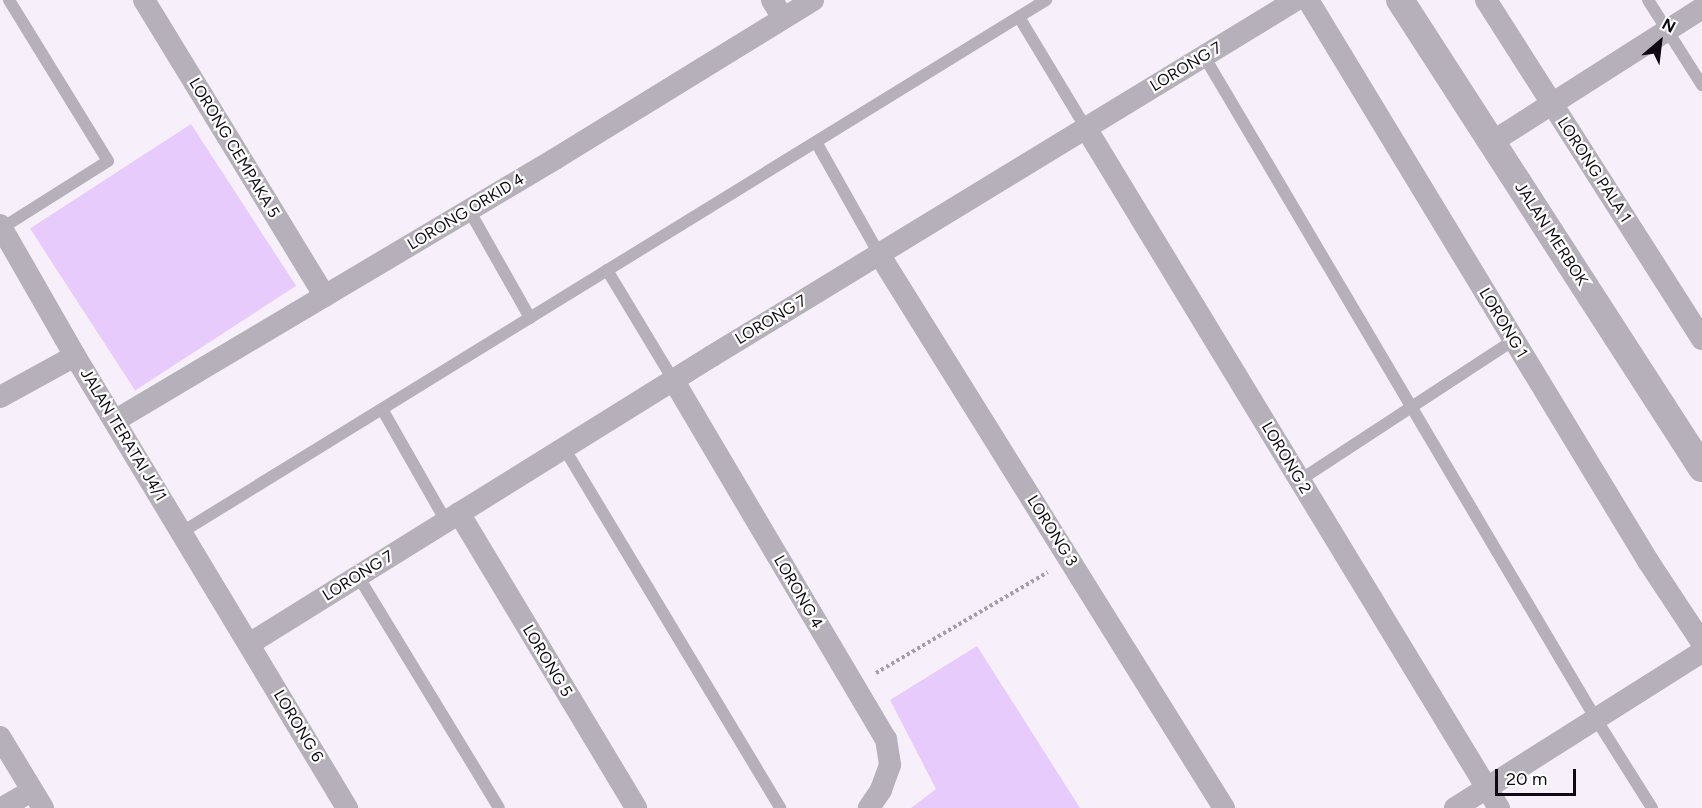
<!DOCTYPE html>
<html>
<head>
<meta charset="utf-8">
<style>
  body { margin:0 }
  #map { position:relative; width:1702px; height:808px; overflow:hidden; background:#f7f0fb; font-family:Figtree,sans-serif }
  div>[style] { position:absolute }
  .green>* { inset:0; background:#e8cbfd; transform-origin:0 0 }
  .path>* { height:4px; margin-top:-2px; transform-origin:0; background:repeating-linear-gradient(90deg,#a49ea8 0 3px,transparent 0 6px) }
  .service>* { height:12px; margin:-6px; padding:0 6px; transform-origin:6px; border-radius:6px; background:#b6b0bb }
  .minor>* { height:22px; margin:-11px; padding:0 11px; transform-origin:11px; border-radius:11px; background:#b6b0bb }
  .tertiary>* { height:28px; margin:-14px; padding:0 14px; transform-origin:14px; border-radius:14px; background:#b6b0bb }
  span { translate:-50% -50%; white-space:nowrap; text-align:center; line-height:1.15; -webkit-text-stroke:4.5px #fff; paint-order:stroke }
  .street-label { font-size:16px; color:#0e0912 }
  .north { position:absolute; left:1630px; top:12px; width:60px; height:60px; -webkit-text-stroke:4px #fff; paint-order:stroke; rotate:28deg; font-size:16px; font-weight:700; line-height:24px; text-align:center; color:#0e0912 }
  .north::after { content:''; display:block; margin:auto; width:21px; height:27px; background:#0e0912; clip-path:polygon(50% 0,100% 100%,50% 72%,0 100%) }
  .scale { position:absolute; left:1495px; top:769px; width:81px; height:27px; box-sizing:border-box; border:3px solid #0e0912; border-top:0; padding-left:8px; font-size:18px; line-height:21px; white-space:nowrap; color:#0e0912; -webkit-text-stroke:4px #fff; paint-order:stroke }
</style>
</head>
<body>
<div id="map">
  <div class="green">
    <i style="left:191px;top:124px;width:193px;height:192px;rotate:57deg"></i>
    <i style="clip-path:polygon(977px 646px,1080px 808px,911px 808px,936px 789px,890px 700px)"></i>
  </div>
  <div class="path">
    <i style="left:876px;top:673px;width:199px;rotate:-30.4deg"></i>
  </div>
  <div class="service">
    <i style="left:1648px;top:0;width:101px;rotate:57.6deg"></i>
    <i style="left:1019px;top:17px;width:130px;rotate:58.9deg"></i>
    <i style="left:1204px;top:56px;width:770px;rotate:59.41deg"></i>
    <i style="left:1596px;top:719px;width:105px;rotate:57.8deg"></i>
    <i style="left:816px;top:142px;width:129px;rotate:60.6deg"></i>
    <i style="left:469px;top:210px;width:124px;rotate:60.5deg"></i>
    <i style="left:2px;top:228px;width:125px;rotate:-32.3deg"></i>
    <i style="left:108px;top:161px;width:189px;rotate:-121.6deg"></i>
    <i style="left:607px;top:270px;width:130px;rotate:58.9deg"></i>
    <i style="left:382px;top:409px;width:129px;rotate:60.3deg"></i>
    <i style="left:564px;top:448px;width:420px;rotate:59deg"></i>
    <i style="left:1300px;top:480px;width:256px;rotate:-33.2deg"></i>
    <i style="left:182px;top:532px;width:1015px;rotate:-31.62deg"></i>
    <i style="left:358px;top:576px;width:271px;rotate:58.7deg"></i>
  </div>
  <div class="minor">
    <i style="left:144px;top:0;width:347px;rotate:58.6deg"></i>
    <i style="left:772px;top:0;width:21px;rotate:59deg"></i>
    <i style="left:1308px;top:0;width:656px;rotate:58.78deg"></i>
    <i style="left:1648px;top:561px;width:98px;rotate:56.6deg"></i>
    <i style="left:1486px;top:0;width:402px;rotate:57.5deg"></i>
    <i style="left:1086px;top:128px;width:796px;rotate:58.73deg"></i>
    <i style="left:1492px;top:142px;width:249px;rotate:-32.5deg"></i>
    <i style="left:0;top:225px;width:151px;rotate:60.2deg"></i>
    <i style="left:75px;top:356px;width:528px;rotate:58.96deg"></i>
    <i style="left:879px;top:254px;width:653px;rotate:58.09deg"></i>
    <i style="left:674px;top:381px;width:416px;rotate:59.4deg"></i>
    <i style="left:886px;top:739px;width:26px;rotate:81deg"></i>
    <i style="left:890px;top:765px;width:27px;rotate:110deg"></i>
    <i style="left:881px;top:790px;width:22px;rotate:124deg"></i>
    <i style="left:0;top:397px;width:85px;rotate:-28.7deg"></i>
    <i style="left:116px;top:420px;width:511px;rotate:-30.73deg"></i>
    <i style="left:555px;top:159px;width:303px;rotate:-31.6deg"></i>
    <i style="left:459px;top:513px;width:344px;rotate:59deg"></i>
    <i style="left:249px;top:644px;width:545px;rotate:-31.88deg"></i>
    <i style="left:712px;top:356px;width:684px;rotate:-31.37deg"></i>
    <i style="left:0;top:737px;width:83px;rotate:58.8deg"></i>
    <i style="left:2px;top:808px;width:34px;rotate:-30deg"></i>
    <i style="left:1455px;top:808px;width:292px;rotate:-32.3deg"></i>
  </div>
  <div class="tertiary">
    <i style="left:1400px;top:0;width:557px;rotate:57.17deg"></i>
  </div>
  <div class="street-label">
    <span style="left:1186px;top:67px;rotate:-31deg">LORONG 7</span>
    <span style="left:234px;top:148px;rotate:59deg">LORONG CEMPAKA 5</span>
    <span style="left:1594px;top:170px;rotate:57deg">LORONG PALA 1</span>
    <span style="left:466px;top:212px;rotate:-31deg">LORONG ORKID 4</span>
    <span style="left:1551px;top:234px;rotate:57deg">JALAN MERBOK</span>
    <span style="left:771px;top:320px;rotate:-31deg">LORONG 7</span>
    <span style="left:1503px;top:323px;rotate:59deg">LORONG 1</span>
    <span style="left:123px;top:435px;rotate:59deg">JALAN TERATAI J4/1</span>
    <span style="left:1286px;top:458px;rotate:59deg">LORONG 2</span>
    <span style="left:1052px;top:531px;rotate:58deg">LORONG 3</span>
    <span style="left:358px;top:576px;rotate:-32deg">LORONG 7</span>
    <span style="left:798px;top:592px;rotate:60deg">LORONG 4</span>
    <span style="left:547px;top:661px;rotate:59deg">LORONG 5</span>
    <span style="left:298px;top:726px;rotate:59deg">LORONG 6</span>
  </div>
  <div class="north">N</div>
  <div class="scale">20 m</div>
</div>
</body>
</html>
